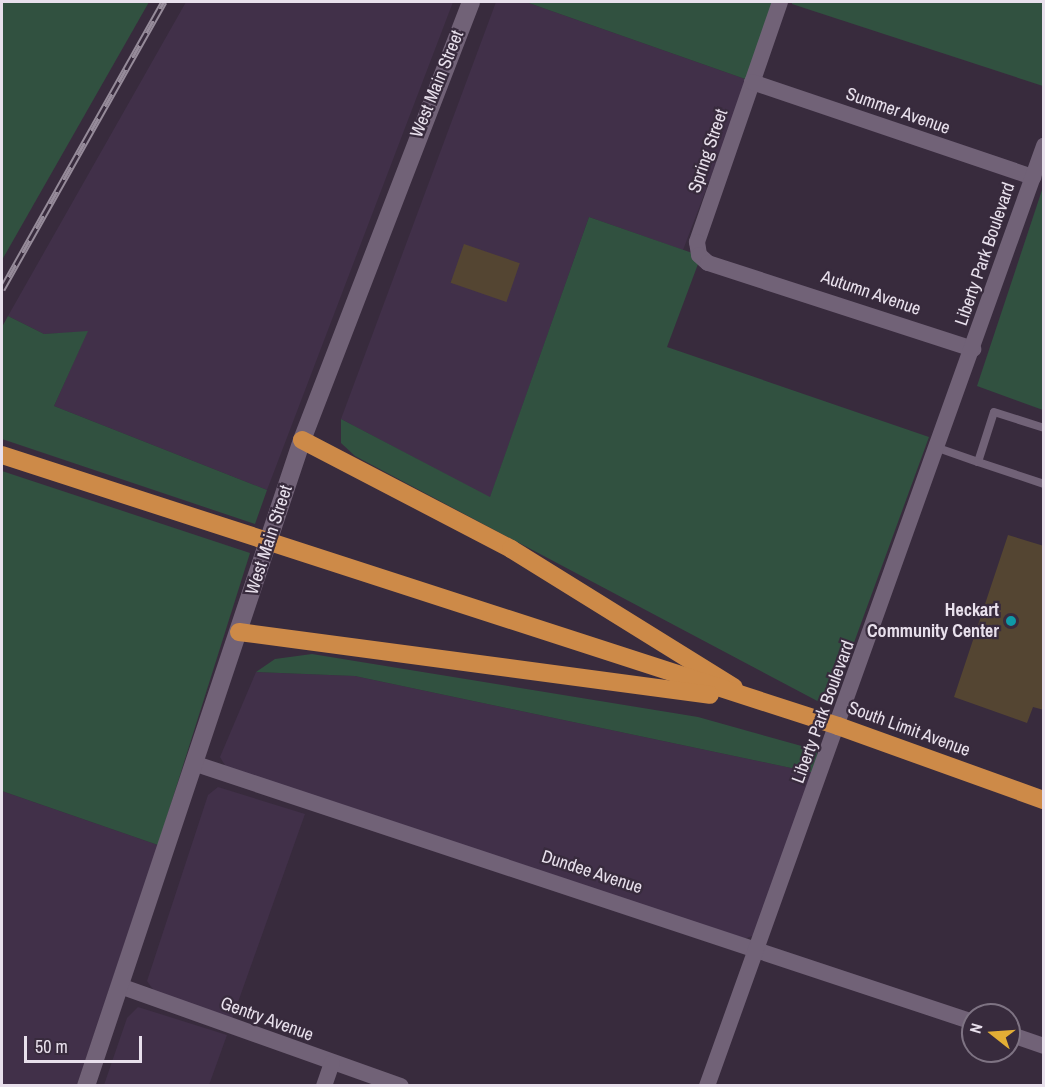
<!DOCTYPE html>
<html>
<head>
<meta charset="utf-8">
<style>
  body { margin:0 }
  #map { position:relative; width:1045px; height:1087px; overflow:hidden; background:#382b3d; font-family:"Archivo Narrow",sans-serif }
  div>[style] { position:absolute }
  .built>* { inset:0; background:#413049 }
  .green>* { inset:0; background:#315140 }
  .building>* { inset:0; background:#544532; transform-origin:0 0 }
  .lane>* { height:8px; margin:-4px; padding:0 4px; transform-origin:4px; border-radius:4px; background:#716277 }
  .street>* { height:16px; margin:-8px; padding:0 8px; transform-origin:8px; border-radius:8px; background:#716277 }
  .secondary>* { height:18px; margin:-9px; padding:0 9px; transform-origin:9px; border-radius:9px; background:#716277 }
  .highway>* { height:18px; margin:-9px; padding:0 9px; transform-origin:9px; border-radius:9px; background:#cd8a48 }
  .rail>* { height:7px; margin-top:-3.5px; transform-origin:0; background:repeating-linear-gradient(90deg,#382b3d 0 14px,#968b9a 0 28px); box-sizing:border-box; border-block:2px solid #968b9a }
  .dots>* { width:16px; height:16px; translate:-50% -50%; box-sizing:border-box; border:3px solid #382b3d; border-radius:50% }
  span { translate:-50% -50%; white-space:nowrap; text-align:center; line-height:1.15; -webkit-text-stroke:4.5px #382b3d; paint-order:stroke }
  .street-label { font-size:18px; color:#e8e0ec }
  .poi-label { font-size:18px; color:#e8e0ec; font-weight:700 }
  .right { translate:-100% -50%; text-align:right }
  .frame { position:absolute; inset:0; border:3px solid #e8e0ec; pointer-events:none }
  .north { position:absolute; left:961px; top:1003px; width:60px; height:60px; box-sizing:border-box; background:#382b3d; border:2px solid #7e7383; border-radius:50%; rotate:287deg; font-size:16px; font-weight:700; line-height:24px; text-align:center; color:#e8e0ec }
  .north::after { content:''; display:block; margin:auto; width:21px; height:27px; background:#e3ae35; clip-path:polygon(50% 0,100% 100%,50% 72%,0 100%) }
  .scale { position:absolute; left:24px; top:1036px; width:118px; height:27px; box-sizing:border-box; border:3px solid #e8e0ec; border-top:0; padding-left:8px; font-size:18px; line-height:21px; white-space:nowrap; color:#e8e0ec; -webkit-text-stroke:4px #382b3d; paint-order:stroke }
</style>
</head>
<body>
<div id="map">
  <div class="built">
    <i style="clip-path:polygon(186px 2px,453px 2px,267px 490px,54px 406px,87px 332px,44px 334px,8px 316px)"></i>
    <i style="clip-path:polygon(496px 2px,526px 2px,748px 80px,683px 250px,589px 217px,490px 498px,341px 419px)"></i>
    <i style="clip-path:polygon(256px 672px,355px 676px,815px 773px,755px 935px,741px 940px,226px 767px,220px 757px)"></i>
    <i style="clip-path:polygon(218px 787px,305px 814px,232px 1019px,154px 991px,147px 981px,208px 795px)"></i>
    <i style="clip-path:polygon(2px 791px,158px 845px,77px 1085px,2px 1086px)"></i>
    <i style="clip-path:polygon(138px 1007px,227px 1035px,209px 1085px,104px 1085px,127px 1018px)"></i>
  </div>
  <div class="green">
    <i style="clip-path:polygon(2px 2px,149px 2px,2px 260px)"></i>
    <i style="clip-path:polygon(526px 2px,776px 2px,748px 80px)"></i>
    <i style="clip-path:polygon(1044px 2px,1043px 86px,792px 4px,792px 2px)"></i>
    <i style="clip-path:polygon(1043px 187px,1043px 410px,977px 386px)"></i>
    <i style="clip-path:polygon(589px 217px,701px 256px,667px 347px,929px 437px,832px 703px,823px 704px,355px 456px,341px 443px,341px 419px,490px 497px)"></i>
    <i style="clip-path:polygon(8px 316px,44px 334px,88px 331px,54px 406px,267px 490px,255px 524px,2px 439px,2px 327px)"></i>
    <i style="clip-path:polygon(2px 471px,250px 553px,158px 845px,2px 791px)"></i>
    <i style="clip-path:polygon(312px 654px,698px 717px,816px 750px,819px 760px,815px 773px,355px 676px,256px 672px,275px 659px)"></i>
  </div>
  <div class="building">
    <i style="left:464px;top:244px;width:59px;height:41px;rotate:19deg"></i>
    <i style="clip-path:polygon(1008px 535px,1044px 546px,1044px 710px,1033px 707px,1027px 723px,954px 697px)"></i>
  </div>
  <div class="lane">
    <i style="left:938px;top:448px;width:42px;rotate:19.3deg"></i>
    <i style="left:978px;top:462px;width:52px;rotate:-72.3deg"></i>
    <i style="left:994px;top:412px;width:52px;rotate:17.7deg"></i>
    <i style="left:978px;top:462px;width:70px;rotate:18.4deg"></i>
  </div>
  <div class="street">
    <i style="left:780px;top:2px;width:254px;rotate:109.1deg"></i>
    <i style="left:697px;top:242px;width:13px;rotate:81deg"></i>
    <i style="left:699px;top:255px;width:12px;rotate:42deg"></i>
    <i style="left:708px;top:263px;width:279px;rotate:18deg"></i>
    <i style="left:752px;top:82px;width:297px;rotate:18.7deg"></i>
    <i style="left:196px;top:764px;width:819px;rotate:18.37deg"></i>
    <i style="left:120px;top:986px;width:298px;rotate:19.6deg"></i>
    <i style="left:1009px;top:1034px;width:37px;rotate:19deg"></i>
    <i style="left:324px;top:1086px;width:24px;rotate:-71deg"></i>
    <i style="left:707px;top:1086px;width:999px;rotate:-70.28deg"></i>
  </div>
  <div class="secondary">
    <i style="left:86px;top:1086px;width:681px;rotate:-71.51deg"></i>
    <i style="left:302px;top:440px;width:469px;rotate:-68.9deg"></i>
  </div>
  <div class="highway">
    <i style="left:302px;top:440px;width:236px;rotate:27.5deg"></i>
    <i style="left:511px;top:549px;width:262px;rotate:31.8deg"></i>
    <i style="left:2px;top:455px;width:879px;rotate:17.96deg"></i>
    <i style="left:838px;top:726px;width:219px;rotate:19.8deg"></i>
    <i style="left:239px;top:632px;width:475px;rotate:7.6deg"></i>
  </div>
  <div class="rail">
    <i style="left:2px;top:289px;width:330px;rotate:-60.6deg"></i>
  </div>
  <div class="dots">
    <i style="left:1011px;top:621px;background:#0f9aa8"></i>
  </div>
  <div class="street-label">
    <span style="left:437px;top:84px;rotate:-68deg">West Main Street</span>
    <span style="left:898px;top:111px;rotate:19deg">Summer Avenue</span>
    <span style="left:708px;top:151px;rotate:-71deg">Spring Street</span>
    <span style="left:985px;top:254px;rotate:-71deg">Liberty Park Boulevard</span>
    <span style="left:871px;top:293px;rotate:19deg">Autumn Avenue</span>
    <span style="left:269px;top:540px;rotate:-72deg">West Main Street</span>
    <span style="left:823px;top:712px;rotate:-70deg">Liberty Park Boulevard</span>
    <span style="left:909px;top:729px;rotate:20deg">South Limit Avenue</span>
    <span style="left:592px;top:872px;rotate:18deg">Dundee Avenue</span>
    <span style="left:267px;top:1019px;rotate:20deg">Gentry Avenue</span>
  </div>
  <div class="poi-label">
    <span class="right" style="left:999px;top:621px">Heckart<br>Community Center</span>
  </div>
  <div class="frame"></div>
  <div class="north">N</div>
  <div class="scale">50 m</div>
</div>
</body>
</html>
